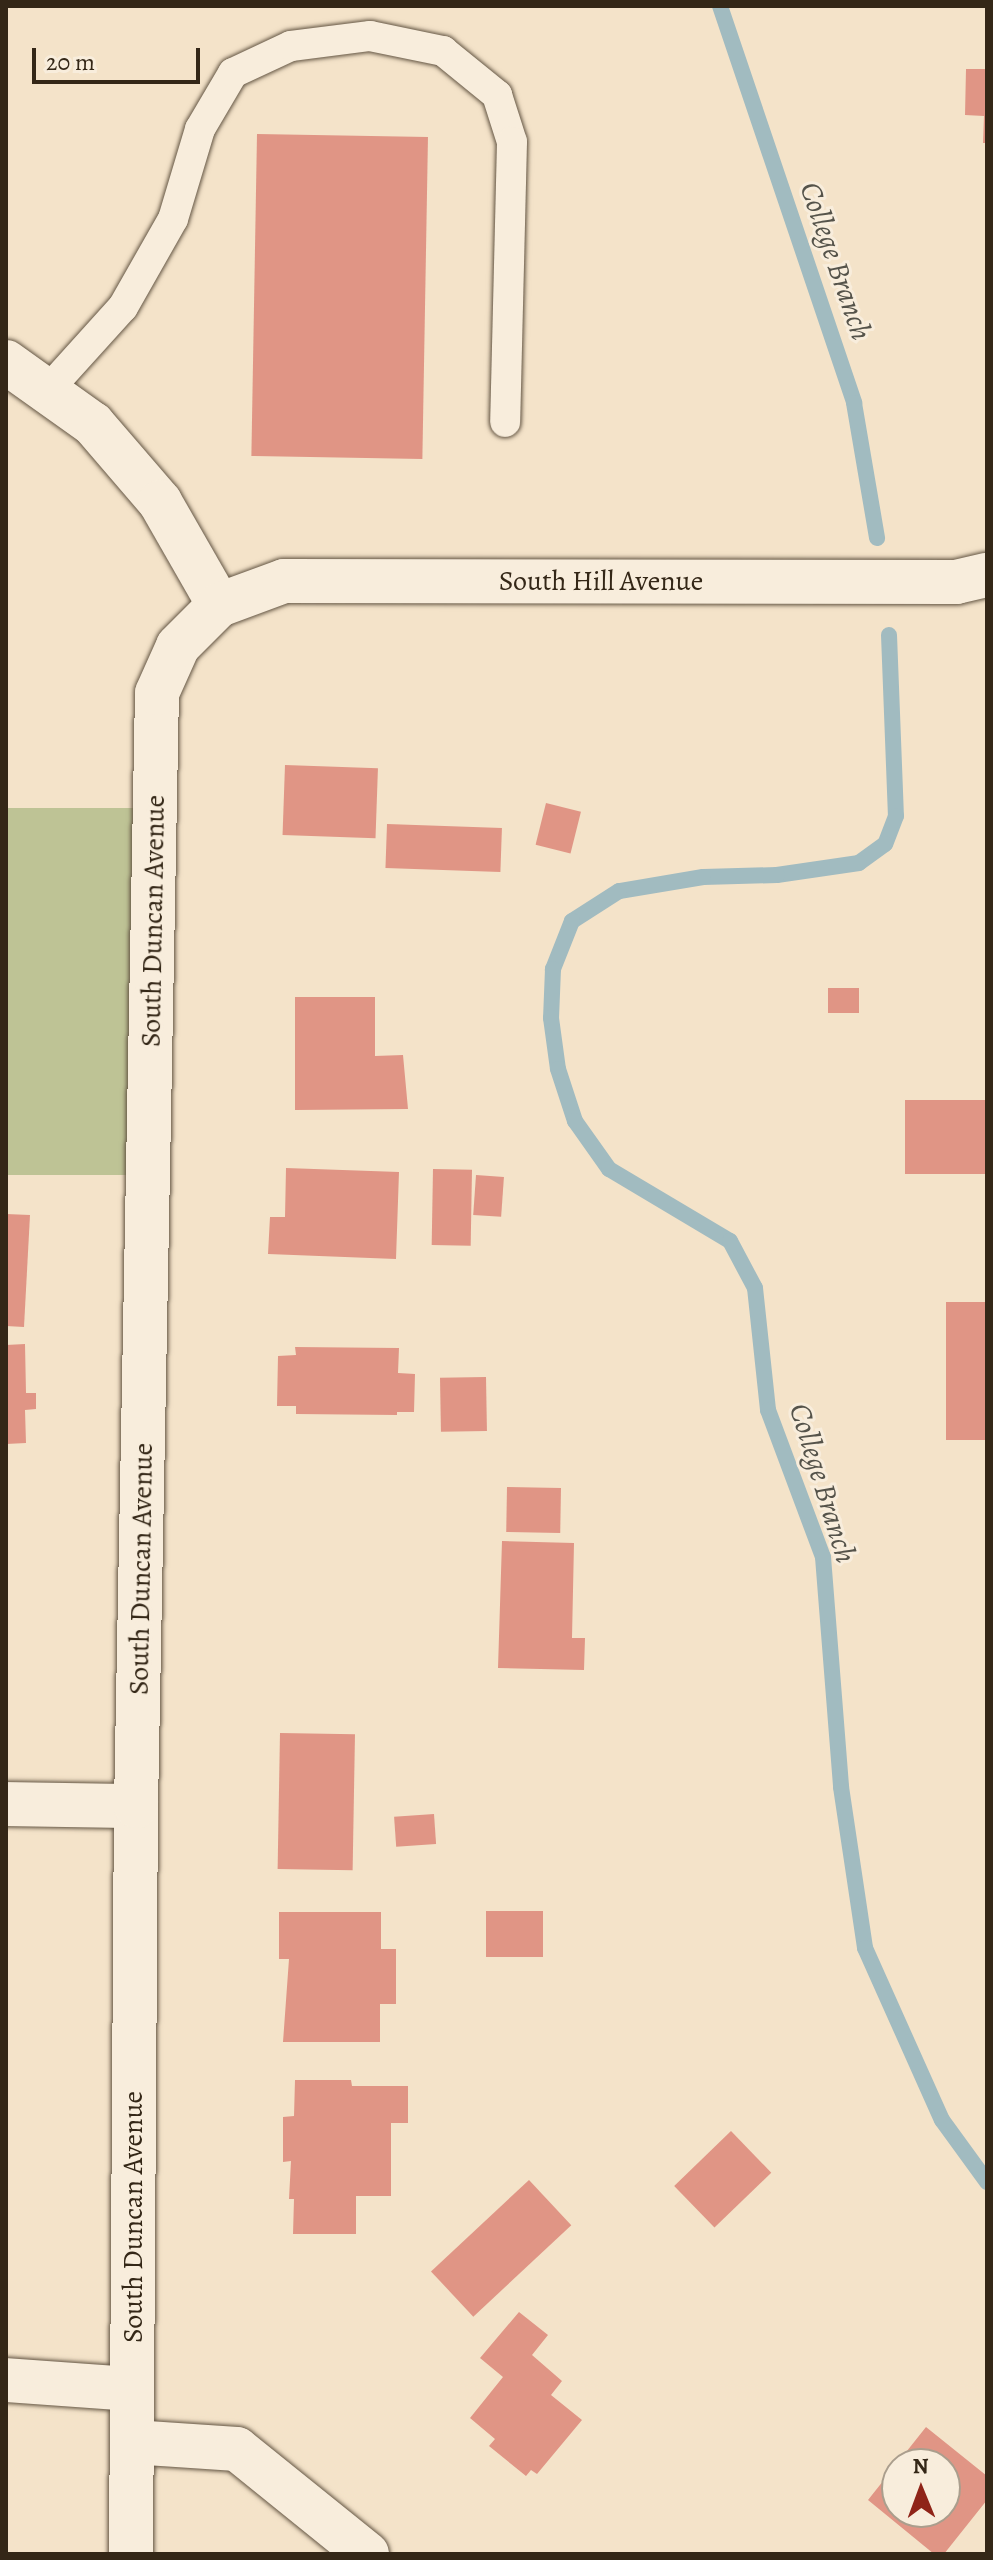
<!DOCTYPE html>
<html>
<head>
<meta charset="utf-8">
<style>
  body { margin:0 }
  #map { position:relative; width:993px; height:2560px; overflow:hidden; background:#f4e3c9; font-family:Alegreya,serif }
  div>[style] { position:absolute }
  .green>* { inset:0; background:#bec395; transform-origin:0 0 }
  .stream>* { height:16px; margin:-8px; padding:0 8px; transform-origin:8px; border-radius:8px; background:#a1bbc0 }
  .building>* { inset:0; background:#e09585; transform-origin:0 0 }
  .roads { filter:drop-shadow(0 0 2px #645644) drop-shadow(0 0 2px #645644) }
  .service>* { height:30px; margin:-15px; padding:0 15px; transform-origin:15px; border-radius:15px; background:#f8eddc }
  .minor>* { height:44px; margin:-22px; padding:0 22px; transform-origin:22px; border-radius:22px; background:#f8eddc }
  span { translate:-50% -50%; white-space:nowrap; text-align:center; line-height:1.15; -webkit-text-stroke:6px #f8eddc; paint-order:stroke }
  .street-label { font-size:28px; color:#342717 }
  .water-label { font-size:30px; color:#55534a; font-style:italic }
  .frame { position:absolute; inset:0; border:8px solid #342717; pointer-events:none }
  .north { position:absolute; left:881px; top:2448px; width:80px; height:80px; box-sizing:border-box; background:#f8eddc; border:2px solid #aa9e8d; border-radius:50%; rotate:359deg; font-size:22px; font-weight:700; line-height:32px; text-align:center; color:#342717 }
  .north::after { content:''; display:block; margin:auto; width:28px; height:36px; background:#8f2418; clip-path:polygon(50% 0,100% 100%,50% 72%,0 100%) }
  .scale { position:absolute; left:32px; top:48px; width:168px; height:36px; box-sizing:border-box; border:4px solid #342717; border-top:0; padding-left:10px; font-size:24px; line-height:28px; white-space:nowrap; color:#342717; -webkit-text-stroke:6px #f8eddc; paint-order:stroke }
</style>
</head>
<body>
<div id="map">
  <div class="green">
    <i style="left:6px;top:808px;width:149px;height:367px"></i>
  </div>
  <div class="stream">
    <i style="left:720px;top:6px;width:419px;rotate:71.3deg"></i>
    <i style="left:854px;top:403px;width:137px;rotate:80.3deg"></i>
    <i style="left:889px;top:635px;width:181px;rotate:87.8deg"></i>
    <i style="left:896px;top:816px;width:30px;rotate:111deg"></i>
    <i style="left:885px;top:844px;width:32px;rotate:144deg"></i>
    <i style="left:859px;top:863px;width:83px;rotate:171.7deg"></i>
    <i style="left:777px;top:875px;width:74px;rotate:178.5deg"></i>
    <i style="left:703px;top:877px;width:85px;rotate:170.5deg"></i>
    <i style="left:619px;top:891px;width:56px;rotate:147.4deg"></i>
    <i style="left:572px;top:921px;width:52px;rotate:111.6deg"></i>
    <i style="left:553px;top:969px;width:49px;rotate:92.3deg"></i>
    <i style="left:551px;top:1018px;width:51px;rotate:82.2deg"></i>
    <i style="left:558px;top:1069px;width:55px;rotate:71.9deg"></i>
    <i style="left:575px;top:1121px;width:59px;rotate:54.7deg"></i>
    <i style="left:609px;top:1169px;width:141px;rotate:30.8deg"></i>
    <i style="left:730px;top:1241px;width:53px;rotate:62deg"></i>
    <i style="left:755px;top:1288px;width:123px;rotate:83.9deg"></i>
    <i style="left:768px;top:1410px;width:157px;rotate:69.5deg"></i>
    <i style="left:823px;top:1557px;width:231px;rotate:85.5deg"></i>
    <i style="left:841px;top:1787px;width:163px;rotate:81.5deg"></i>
    <i style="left:865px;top:1948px;width:188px;rotate:65.9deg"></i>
    <i style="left:942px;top:2120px;width:77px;rotate:54deg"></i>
  </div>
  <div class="building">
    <i style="clip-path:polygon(966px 69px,987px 69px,987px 143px,983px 143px,984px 116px,965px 115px)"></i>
    <i style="left:257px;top:134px;width:171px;height:322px;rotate:1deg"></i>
    <i style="left:285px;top:765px;width:93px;height:70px;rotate:2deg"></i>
    <i style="left:546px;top:803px;width:36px;height:43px;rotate:14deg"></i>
    <i style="left:387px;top:824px;width:115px;height:44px;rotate:2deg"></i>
    <i style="left:828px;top:988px;width:31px;height:25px"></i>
    <i style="clip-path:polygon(295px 997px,375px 997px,375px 1056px,403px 1055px,408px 1109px,295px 1110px)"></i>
    <i style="left:987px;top:1100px;width:74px;height:82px;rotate:90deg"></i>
    <i style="clip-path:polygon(286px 1168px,399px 1172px,396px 1259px,268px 1254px,270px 1217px,285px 1217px)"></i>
    <i style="left:433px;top:1169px;width:39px;height:76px;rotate:1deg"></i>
    <i style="left:476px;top:1175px;width:28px;height:40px;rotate:4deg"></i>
    <i style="clip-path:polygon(6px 1214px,30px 1215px,24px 1327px,6px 1326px)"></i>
    <i style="left:946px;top:1302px;width:41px;height:138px"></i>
    <i style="clip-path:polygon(25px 1344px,26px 1393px,36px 1393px,36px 1409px,25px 1410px,26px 1443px,6px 1444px,6px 1345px)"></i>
    <i style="clip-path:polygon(295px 1347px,399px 1348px,398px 1373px,415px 1374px,414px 1412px,397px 1412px,397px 1415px,296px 1414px,296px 1406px,277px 1406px,278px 1356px,296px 1355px)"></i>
    <i style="left:486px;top:1377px;width:54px;height:46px;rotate:89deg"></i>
    <i style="left:507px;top:1487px;width:54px;height:45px;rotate:1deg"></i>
    <i style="clip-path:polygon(502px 1541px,574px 1543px,572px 1638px,585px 1638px,584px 1670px,498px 1668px)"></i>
    <i style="left:280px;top:1733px;width:75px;height:136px;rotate:1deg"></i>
    <i style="left:434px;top:1814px;width:30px;height:40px;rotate:86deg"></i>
    <i style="left:486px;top:1911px;width:57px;height:46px"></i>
    <i style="clip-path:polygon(279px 1912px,381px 1912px,381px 1949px,396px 1949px,396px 2004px,380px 2004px,380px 2042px,283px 2042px,289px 1959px,279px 1959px)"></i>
    <i style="clip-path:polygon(295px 2080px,351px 2080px,352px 2086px,408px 2086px,408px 2123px,391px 2123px,391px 2196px,356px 2196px,356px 2234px,293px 2234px,294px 2199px,289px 2199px,291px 2161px,283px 2162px,283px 2117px,294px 2116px)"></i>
    <i style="left:731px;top:2131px;width:58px;height:79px;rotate:46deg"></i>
    <i style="left:529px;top:2180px;width:62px;height:134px;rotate:47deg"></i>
    <i style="clip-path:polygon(519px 2312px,548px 2335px,532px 2355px,562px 2381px,551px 2395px,582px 2420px,537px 2474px,531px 2470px,526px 2476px,489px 2446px,495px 2439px,470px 2418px,503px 2377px,480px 2358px)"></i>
    <i style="clip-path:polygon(evenodd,926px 2427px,987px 2476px,987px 2500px,944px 2554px,934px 2554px,868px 2500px,926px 2427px,897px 2464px,945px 2464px,945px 2512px,897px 2512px,897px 2464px)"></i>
  </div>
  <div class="roads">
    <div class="service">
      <i style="left:47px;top:391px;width:113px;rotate:-47.9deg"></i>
      <i style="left:123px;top:307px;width:101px;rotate:-60.4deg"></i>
      <i style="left:173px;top:219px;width:94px;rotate:-73.3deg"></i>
      <i style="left:200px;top:129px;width:65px;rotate:-59.5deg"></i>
      <i style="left:233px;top:73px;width:64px;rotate:-25deg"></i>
      <i style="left:291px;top:46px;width:80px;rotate:-7.2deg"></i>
      <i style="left:370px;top:36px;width:75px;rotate:11.6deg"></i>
      <i style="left:443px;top:51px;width:70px;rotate:39.2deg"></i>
      <i style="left:497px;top:95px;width:49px;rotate:72.3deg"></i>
      <i style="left:512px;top:142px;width:280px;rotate:91.4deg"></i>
    </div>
    <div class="minor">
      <i style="left:6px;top:362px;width:107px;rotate:35.5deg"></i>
      <i style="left:93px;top:424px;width:103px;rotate:49.3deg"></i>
      <i style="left:160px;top:502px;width:119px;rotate:60.2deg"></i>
      <i style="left:6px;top:1804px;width:130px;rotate:0.9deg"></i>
      <i style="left:6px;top:2380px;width:126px;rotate:4.1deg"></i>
      <i style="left:132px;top:2442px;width:105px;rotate:3.8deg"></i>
      <i style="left:237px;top:2449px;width:167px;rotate:38.9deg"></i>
      <i style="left:131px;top:2554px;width:748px;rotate:-89.62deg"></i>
      <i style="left:136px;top:1806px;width:1113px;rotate:-88.92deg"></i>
      <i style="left:157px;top:693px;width:51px;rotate:-65.9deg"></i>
      <i style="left:178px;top:646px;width:58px;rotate:-45deg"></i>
      <i style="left:219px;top:605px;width:69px;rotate:-20.3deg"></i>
      <i style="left:284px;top:581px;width:672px;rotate:0.09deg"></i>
      <i style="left:956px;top:582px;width:32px;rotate:-13deg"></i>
    </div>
  </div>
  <div class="street-label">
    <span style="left:601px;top:581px">South Hill Avenue</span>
    <span style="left:153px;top:921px;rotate:-89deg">South Duncan Avenue</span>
    <span style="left:141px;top:1569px;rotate:-89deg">South Duncan Avenue</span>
    <span style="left:133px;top:2217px;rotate:-90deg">South Duncan Avenue</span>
  </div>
  <div class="water-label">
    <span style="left:836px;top:261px;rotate:71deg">College Branch</span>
    <span style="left:823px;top:1483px;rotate:73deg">College Branch</span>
  </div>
  <div class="frame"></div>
  <div class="north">N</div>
  <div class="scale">20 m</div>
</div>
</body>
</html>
